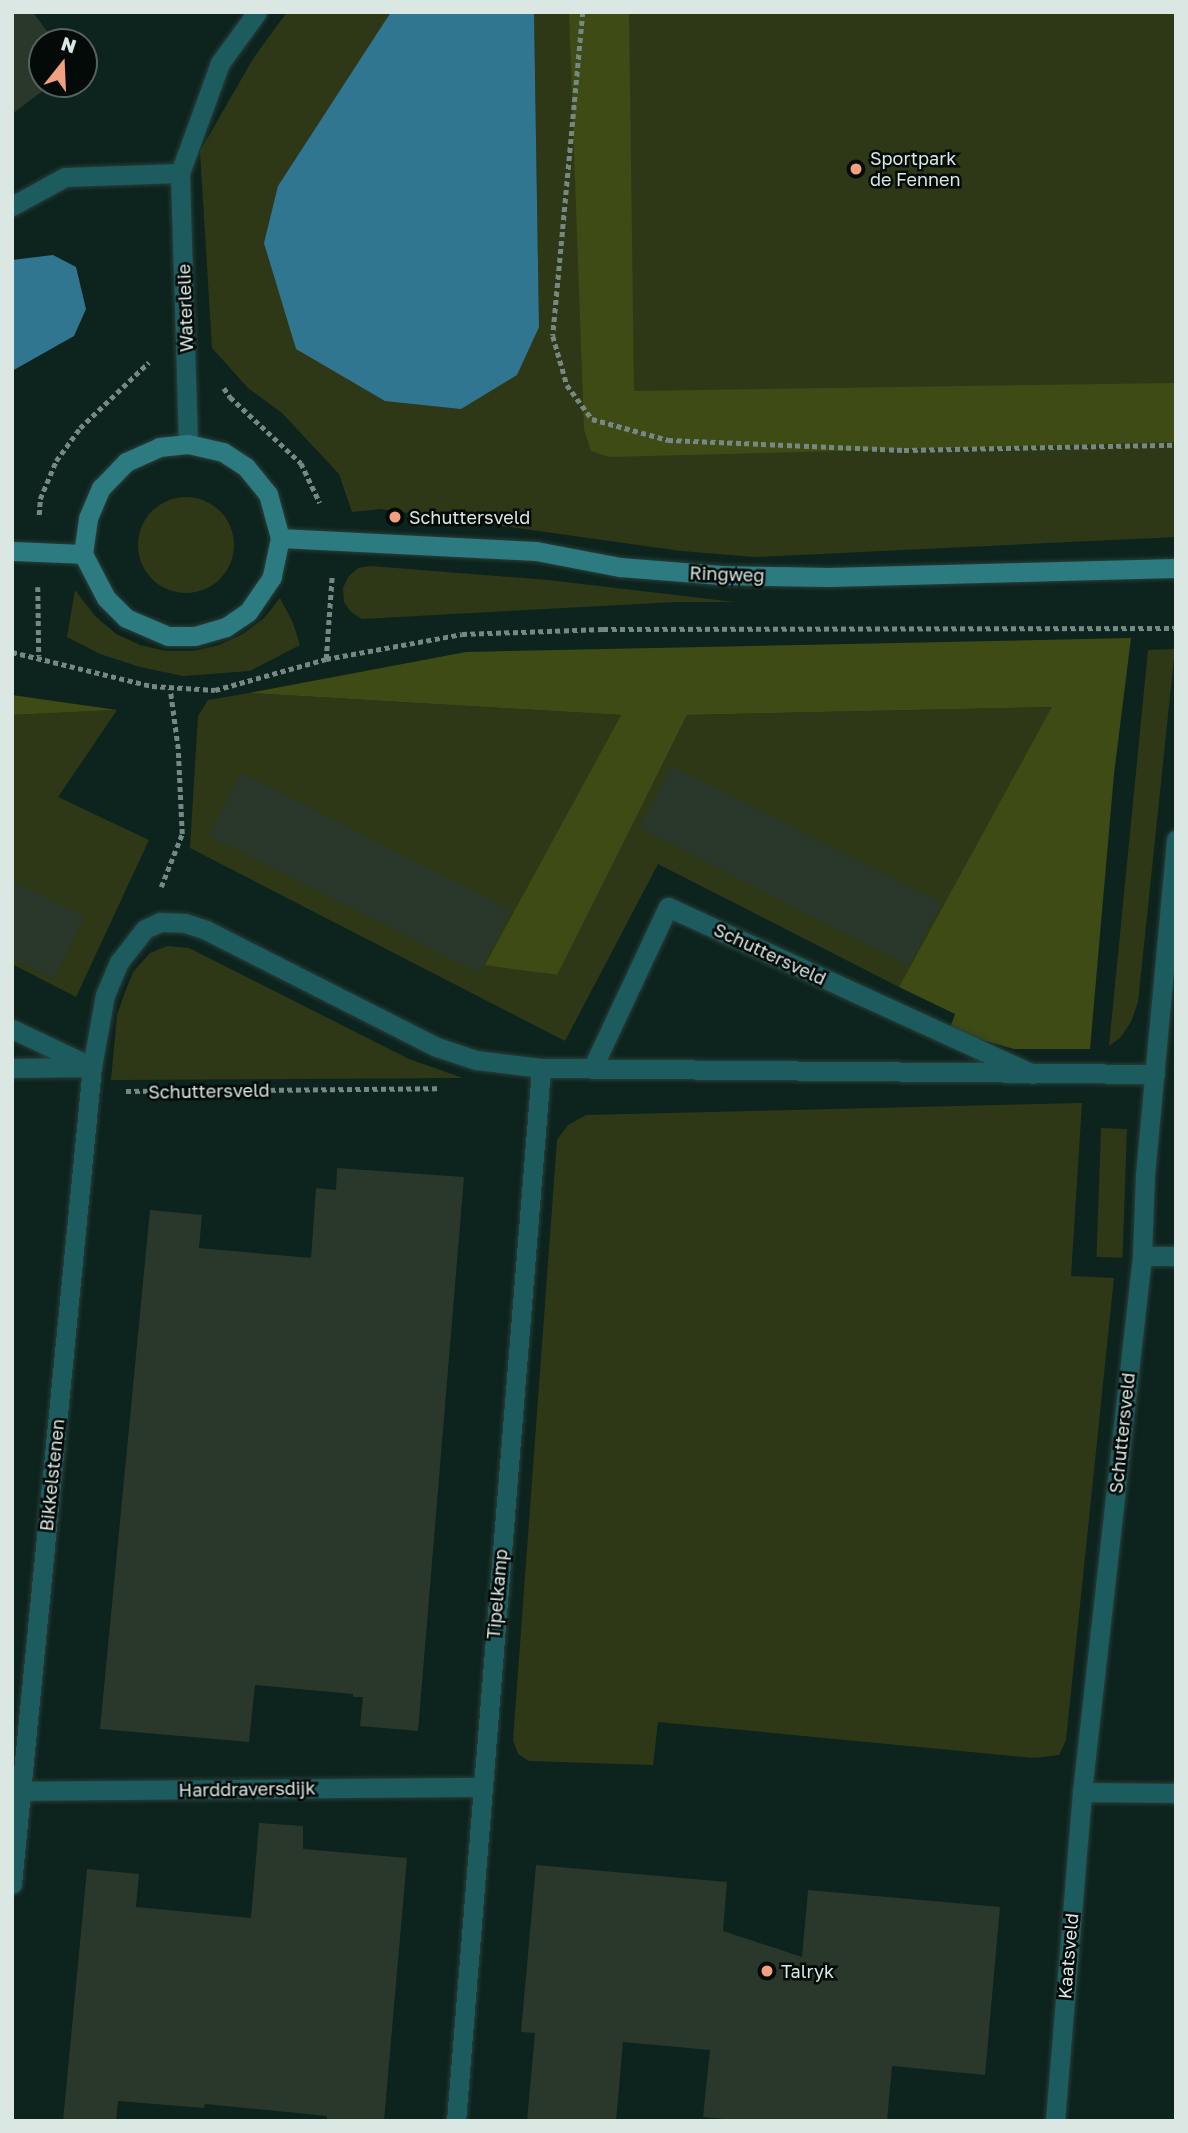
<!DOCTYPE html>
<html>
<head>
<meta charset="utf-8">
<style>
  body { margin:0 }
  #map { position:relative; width:1188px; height:2133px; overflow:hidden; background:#0d231d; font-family:"Golos Text",sans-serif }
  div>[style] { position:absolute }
  .green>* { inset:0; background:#2f3816; transform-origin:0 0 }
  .round { border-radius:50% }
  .forest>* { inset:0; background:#3e4b14 }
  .water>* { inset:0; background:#317691 }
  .building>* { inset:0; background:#29382b; transform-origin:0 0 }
  .path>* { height:4.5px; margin-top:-2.25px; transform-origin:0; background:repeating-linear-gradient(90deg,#768883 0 5px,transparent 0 8.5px) }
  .roads { filter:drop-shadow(0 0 2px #2a3e39) drop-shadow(0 0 2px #2a3e39) }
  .service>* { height:19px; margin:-9.5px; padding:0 9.5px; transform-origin:9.5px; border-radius:9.5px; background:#1c5c5f }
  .minor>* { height:19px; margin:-9.5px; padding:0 9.5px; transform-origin:9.5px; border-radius:9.5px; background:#1c5c5f }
  .secondary>* { height:19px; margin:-9.5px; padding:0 9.5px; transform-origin:9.5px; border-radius:9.5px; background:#2c7b80 }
  .dots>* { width:19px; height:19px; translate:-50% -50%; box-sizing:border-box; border:4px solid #030a08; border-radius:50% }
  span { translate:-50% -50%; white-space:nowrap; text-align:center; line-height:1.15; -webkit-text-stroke:5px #030a08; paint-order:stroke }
  .poi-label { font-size:18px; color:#dae7e3 }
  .left { translate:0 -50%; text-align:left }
  .street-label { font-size:18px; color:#dae7e3 }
  .frame { position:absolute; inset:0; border:14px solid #dae7e3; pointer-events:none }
  .north { position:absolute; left:28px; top:28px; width:70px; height:70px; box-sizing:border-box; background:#030a08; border:2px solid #596260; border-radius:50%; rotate:18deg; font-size:19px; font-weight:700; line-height:28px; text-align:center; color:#dae7e3 }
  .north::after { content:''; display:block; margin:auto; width:24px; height:32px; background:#f2a07f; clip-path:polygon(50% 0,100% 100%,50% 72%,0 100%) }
</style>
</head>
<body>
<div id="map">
  <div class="green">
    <i style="clip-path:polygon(287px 12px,391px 12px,345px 87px,286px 312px,296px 349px,539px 327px,534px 12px,1176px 12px,1176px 537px,755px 557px,681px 551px,380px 509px,352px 512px,339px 474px,282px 413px,248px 388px,212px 348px,200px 151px,253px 59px)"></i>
    <i class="round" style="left:138px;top:497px;width:96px;height:96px"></i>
    <i style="clip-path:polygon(370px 566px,548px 580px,735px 602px,675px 602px,362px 619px,351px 612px,344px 602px,343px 588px,348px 577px,358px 568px)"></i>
    <i style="clip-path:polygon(75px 590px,95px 616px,116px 634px,140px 645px,166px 651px,193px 651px,219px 645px,243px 634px,264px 618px,280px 598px,293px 623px,300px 645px,250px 671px,183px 676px,140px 667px,100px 654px,67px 637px)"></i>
    <i style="clip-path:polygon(1175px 649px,1138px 1002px,1131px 1022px,1120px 1038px,1109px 1046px,1148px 650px)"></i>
    <i style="clip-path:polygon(249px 693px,621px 715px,486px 964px,556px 975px,687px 715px,1053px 707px,899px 987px,658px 864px,565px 1041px,190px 848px,198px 716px,208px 700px)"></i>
    <i style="clip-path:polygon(117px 710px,58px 797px,149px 840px,76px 997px,12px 964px,12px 715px)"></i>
    <i style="clip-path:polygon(167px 946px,189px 948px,409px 1059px,463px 1078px,111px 1080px,117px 1015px,125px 992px,133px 972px,150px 953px)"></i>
    <i style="clip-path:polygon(1082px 1103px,1071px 1276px,1114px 1278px,1066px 1740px,1059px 1755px,1035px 1758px,658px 1722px,653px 1765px,529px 1761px,518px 1754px,513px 1740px,557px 1140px,568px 1125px,586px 1115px)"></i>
    <i style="left:1101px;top:1128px;width:26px;height:129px;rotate:2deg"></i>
  </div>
  <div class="forest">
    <i style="clip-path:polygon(569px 12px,629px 12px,634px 391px,1176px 383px,1176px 442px,609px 457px,591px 451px,584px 429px)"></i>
    <i style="clip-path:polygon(1131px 638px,1114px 774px,1090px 1049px,1014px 1049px,975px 1038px,950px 1028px,955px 1014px,899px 987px,1052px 707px,687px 715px,557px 975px,485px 965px,621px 715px,249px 693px,466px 652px)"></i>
    <i style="clip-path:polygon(12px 695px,117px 710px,12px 715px)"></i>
  </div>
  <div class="water">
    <i style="clip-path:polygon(391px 12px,534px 12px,539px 327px,517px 375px,461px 409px,385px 401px,296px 349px,264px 243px,278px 186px)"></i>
    <i style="clip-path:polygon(53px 255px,76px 267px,86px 309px,74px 336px,12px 371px,12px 260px)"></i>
  </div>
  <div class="building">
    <i style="clip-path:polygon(12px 12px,33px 12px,55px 42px,42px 42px,42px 84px,52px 84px,12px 114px)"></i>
    <i style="left:672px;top:766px;width:302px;height:70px;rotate:27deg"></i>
    <i style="left:241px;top:773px;width:303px;height:70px;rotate:27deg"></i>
    <i style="clip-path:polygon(12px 881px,84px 917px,53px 979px,12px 958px)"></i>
    <i style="clip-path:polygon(337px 1168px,464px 1177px,418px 1731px,360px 1726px,363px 1697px,353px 1697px,353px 1694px,255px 1685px,249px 1742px,100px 1729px,150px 1210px,202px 1215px,199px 1248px,311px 1258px,316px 1188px,336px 1190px)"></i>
    <i style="clip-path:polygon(259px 1823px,303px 1826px,303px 1849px,407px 1858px,384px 2121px,327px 2121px,327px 2116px,205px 2104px,204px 2108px,118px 2101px,116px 2121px,63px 2121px,87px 1869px,139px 1874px,136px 1907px,251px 1918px)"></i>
    <i style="clip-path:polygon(536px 1865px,727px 1882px,723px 1931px,802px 1957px,808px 1890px,1000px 1907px,985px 2075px,892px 2066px,887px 2121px,748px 2121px,703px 2117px,710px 2050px,623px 2042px,616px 2121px,527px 2121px,535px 2033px,521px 2032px)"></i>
  </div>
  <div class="path">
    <i style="left:583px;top:12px;width:325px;rotate:95.3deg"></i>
    <i style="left:553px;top:336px;width:51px;rotate:74.1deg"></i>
    <i style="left:567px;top:385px;width:42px;rotate:53.7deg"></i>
    <i style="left:592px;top:419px;width:79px;rotate:15.4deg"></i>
    <i style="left:668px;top:440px;width:236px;rotate:2.4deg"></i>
    <i style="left:904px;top:450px;width:272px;rotate:-1.1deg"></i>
    <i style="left:224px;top:388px;width:11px;rotate:56deg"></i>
    <i style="left:230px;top:397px;width:97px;rotate:42.9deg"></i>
    <i style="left:301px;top:463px;width:44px;rotate:64.6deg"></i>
    <i style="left:39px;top:515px;width:16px;rotate:-86deg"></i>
    <i style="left:40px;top:499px;width:41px;rotate:-67.2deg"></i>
    <i style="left:56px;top:461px;width:41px;rotate:-54deg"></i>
    <i style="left:80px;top:428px;width:95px;rotate:-43.7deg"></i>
    <i style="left:38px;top:587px;width:69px;rotate:89.2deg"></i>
    <i style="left:12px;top:652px;width:144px;rotate:13.7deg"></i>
    <i style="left:152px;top:686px;width:63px;rotate:3.6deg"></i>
    <i style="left:215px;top:690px;width:115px;rotate:-15.6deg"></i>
    <i style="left:326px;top:659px;width:138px;rotate:-10.4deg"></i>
    <i style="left:462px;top:634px;width:141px;rotate:-2deg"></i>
    <i style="left:603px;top:629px;width:573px;rotate:-0.1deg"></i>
    <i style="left:326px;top:659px;width:84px;rotate:-85.9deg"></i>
    <i style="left:161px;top:887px;width:57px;rotate:-68.4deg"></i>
    <i style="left:182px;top:834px;width:85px;rotate:-92.7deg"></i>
    <i style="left:178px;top:749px;width:61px;rotate:-97.6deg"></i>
    <i style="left:126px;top:1091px;width:313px;rotate:-0.5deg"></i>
  </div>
  <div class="roads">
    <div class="service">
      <i style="left:12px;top:1029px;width:89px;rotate:25.4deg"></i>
      <i style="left:592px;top:1069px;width:179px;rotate:-64.9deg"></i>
      <i style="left:668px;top:907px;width:401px;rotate:24.6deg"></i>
    </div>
    <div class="minor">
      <i style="left:12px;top:206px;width:60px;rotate:-28.7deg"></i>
      <i style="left:65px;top:177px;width:115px;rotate:-2deg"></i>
      <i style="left:188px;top:444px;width:271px;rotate:-91.7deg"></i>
      <i style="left:180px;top:173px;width:117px;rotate:-70deg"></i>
      <i style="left:220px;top:63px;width:63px;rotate:-54deg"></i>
      <i style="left:12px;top:1068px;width:80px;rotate:-0.7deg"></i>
      <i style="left:92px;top:1067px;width:73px;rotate:-79.8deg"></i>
      <i style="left:105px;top:995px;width:36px;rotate:-67deg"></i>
      <i style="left:119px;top:962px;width:42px;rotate:-51.8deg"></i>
      <i style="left:145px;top:929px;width:17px;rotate:-25deg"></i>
      <i style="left:160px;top:922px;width:25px;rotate:2deg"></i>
      <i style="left:185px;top:923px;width:22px;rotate:18deg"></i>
      <i style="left:206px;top:930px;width:259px;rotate:26.9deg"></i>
      <i style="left:437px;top:1047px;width:41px;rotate:18.4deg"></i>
      <i style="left:476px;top:1060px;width:65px;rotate:7deg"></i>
      <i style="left:541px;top:1068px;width:614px;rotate:0.56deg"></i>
      <i style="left:1142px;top:1256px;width:34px"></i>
      <i style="left:12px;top:1791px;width:469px;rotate:-0.5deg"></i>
      <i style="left:1082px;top:1792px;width:94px;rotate:0.6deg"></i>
      <i style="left:12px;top:1884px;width:821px;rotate:-84.41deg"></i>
      <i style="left:456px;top:2121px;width:1056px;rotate:-85.38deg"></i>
      <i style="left:1055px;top:2121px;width:330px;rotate:-85.3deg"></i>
      <i style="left:1082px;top:1792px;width:539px;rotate:-83.61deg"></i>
      <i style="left:1142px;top:1256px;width:81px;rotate:-87.9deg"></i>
      <i style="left:1145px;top:1175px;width:337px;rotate:-84.7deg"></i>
    </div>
    <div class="secondary">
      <i style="left:188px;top:444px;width:36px;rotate:13deg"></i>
      <i style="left:223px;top:452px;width:27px;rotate:33deg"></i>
      <i style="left:246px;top:467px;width:35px;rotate:51deg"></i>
      <i style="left:268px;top:494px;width:46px;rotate:74.7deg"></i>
      <i style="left:280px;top:538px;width:40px;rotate:102deg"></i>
      <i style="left:272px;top:577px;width:42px;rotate:124.4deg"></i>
      <i style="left:248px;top:612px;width:27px;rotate:146deg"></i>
      <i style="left:226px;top:627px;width:32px;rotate:164deg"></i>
      <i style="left:195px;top:636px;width:27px;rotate:180deg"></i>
      <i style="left:168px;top:636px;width:46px;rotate:-156.8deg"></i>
      <i style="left:126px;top:618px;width:28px;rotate:-135deg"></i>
      <i style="left:106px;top:598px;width:50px;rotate:-117.6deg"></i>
      <i style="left:83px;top:554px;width:36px;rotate:-82deg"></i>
      <i style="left:88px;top:518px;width:33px;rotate:-67deg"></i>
      <i style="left:101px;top:488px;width:36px;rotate:-46deg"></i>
      <i style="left:126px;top:462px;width:36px;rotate:-24deg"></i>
      <i style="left:159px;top:447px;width:29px;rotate:-6deg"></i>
      <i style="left:280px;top:538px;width:256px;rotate:2.9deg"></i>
      <i style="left:536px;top:551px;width:86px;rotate:10.8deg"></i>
      <i style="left:620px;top:567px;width:101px;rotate:4.5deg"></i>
      <i style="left:721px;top:575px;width:107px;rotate:1.1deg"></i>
      <i style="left:828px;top:577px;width:348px;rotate:-1.5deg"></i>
      <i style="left:12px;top:551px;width:71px;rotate:2.4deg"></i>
    </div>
  </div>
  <div class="dots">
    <i style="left:856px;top:169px;background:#f2a07f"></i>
    <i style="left:395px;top:517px;background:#f2a07f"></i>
    <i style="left:767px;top:1971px;background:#f2a07f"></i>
  </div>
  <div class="poi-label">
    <span class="left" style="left:870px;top:169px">Sportpark<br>de Fennen</span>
    <span class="left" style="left:409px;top:517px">Schuttersveld</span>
    <span class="left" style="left:781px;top:1971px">Talryk</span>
  </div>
  <div class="street-label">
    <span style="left:185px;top:308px;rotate:-92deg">Waterlelie</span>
    <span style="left:727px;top:574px;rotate:2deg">Ringweg</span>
    <span style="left:770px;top:954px;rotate:25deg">Schuttersveld</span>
    <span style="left:209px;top:1091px;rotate:-1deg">Schuttersveld</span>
    <span style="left:1122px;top:1433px;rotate:-84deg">Schuttersveld</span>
    <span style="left:52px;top:1475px;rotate:-84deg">Bikkelstenen</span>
    <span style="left:497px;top:1594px;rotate:-85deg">Tipelkamp</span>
    <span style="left:247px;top:1789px;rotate:-1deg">Harddraversdijk</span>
    <span style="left:1068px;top:1956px;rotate:-85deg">Kaatsveld</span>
  </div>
  <div class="frame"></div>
  <div class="north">N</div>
</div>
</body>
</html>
